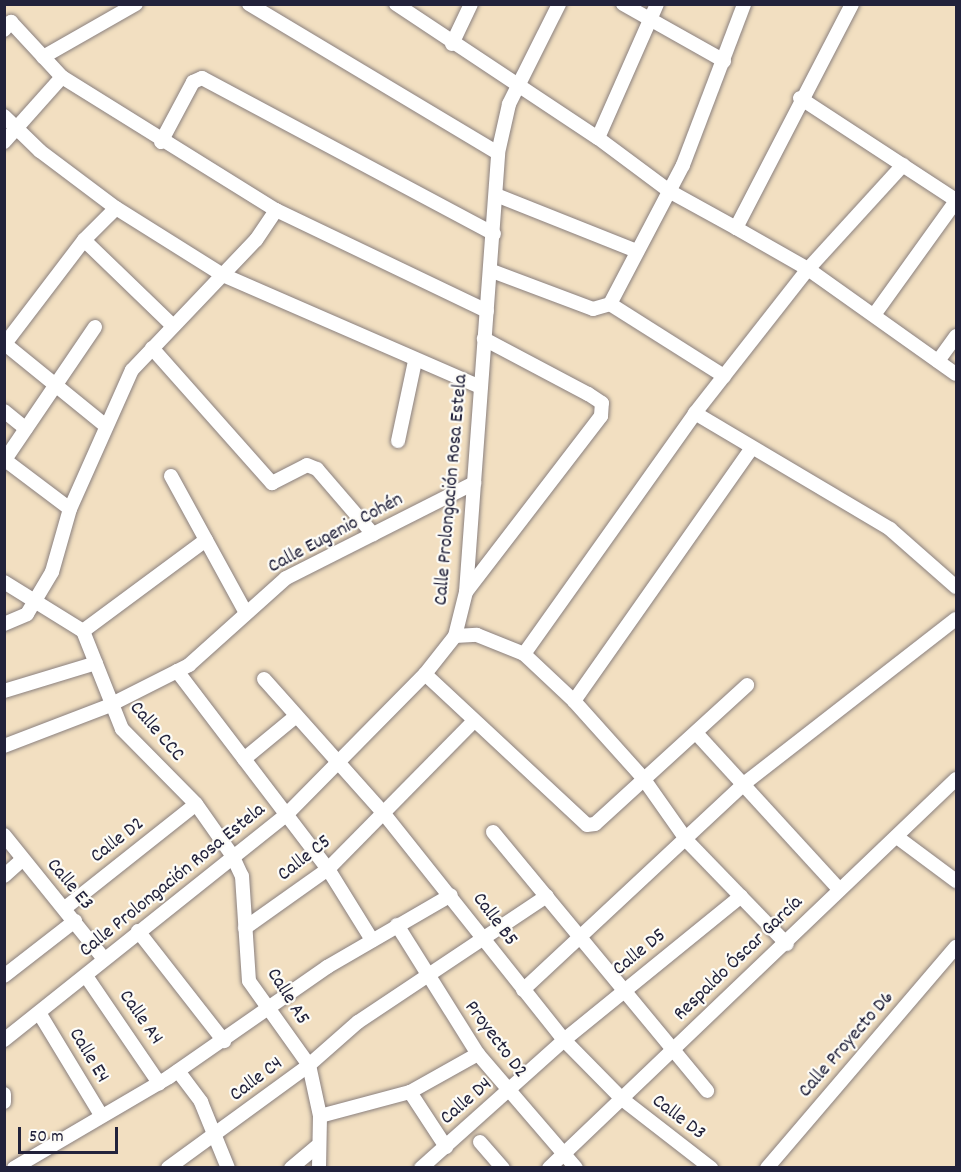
<!DOCTYPE html>
<html>
<head>
<meta charset="utf-8">
<style>
  body { margin:0 }
  #map { position:relative; width:961px; height:1172px; overflow:hidden; background:#f2dfc1; font-family:Dekko,sans-serif }
  div>[style] { position:absolute }
  .roads { filter:drop-shadow(0 0 2px #8a807e) drop-shadow(0 0 2px #8a807e) }
  .minor>* { height:14px; margin:-7px; padding:0 7px; transform-origin:7px; border-radius:7px; background:#fff }
  span { translate:-50% -50%; white-space:nowrap; text-align:center; line-height:1.15; -webkit-text-stroke:4.5px #fdfcf7; paint-order:stroke }
  .street-label { font-size:20px; color:#22223b }
  .frame { position:absolute; inset:0; border:6px solid #22223b; pointer-events:none }
  .scale { position:absolute; left:18px; top:1127px; width:100px; height:27px; box-sizing:border-box; border:3px solid #22223b; border-top:0; padding-left:8px; font-size:18px; line-height:21px; white-space:nowrap; color:#22223b; -webkit-text-stroke:4px #fdfcf7; paint-order:stroke }
</style>
</head>
<body>
<div id="map">
  <div class="roads">
    <div class="minor">
      <i style="left:249px;top:4px;width:290px;rotate:30.9deg"></i>
      <i style="left:396px;top:4px;width:242px;rotate:33.6deg"></i>
      <i style="left:623px;top:4px;width:116px;rotate:29.4deg"></i>
      <i style="left:657px;top:4px;width:146px;rotate:113.8deg"></i>
      <i style="left:598px;top:138px;width:89px;rotate:36.7deg"></i>
      <i style="left:669px;top:191px;width:77px;rotate:28.9deg"></i>
      <i style="left:736px;top:228px;width:252px;rotate:-62.6deg"></i>
      <i style="left:4px;top:30px;width:11px;rotate:-49deg"></i>
      <i style="left:11px;top:22px;width:75px;rotate:47.2deg"></i>
      <i style="left:62px;top:77px;width:252px;rotate:31.9deg"></i>
      <i style="left:276px;top:210px;width:234px;rotate:25.6deg"></i>
      <i style="left:452px;top:44px;width:44px;rotate:-64.6deg"></i>
      <i style="left:43px;top:57px;width:107px;rotate:-29.7deg"></i>
      <i style="left:800px;top:98px;width:186px;rotate:33.2deg"></i>
      <i style="left:4px;top:116px;width:50px;rotate:44.2deg"></i>
      <i style="left:40px;top:151px;width:95px;rotate:36.9deg"></i>
      <i style="left:116px;top:208px;width:126px;rotate:32.1deg"></i>
      <i style="left:223px;top:275px;width:281px;rotate:23.5deg"></i>
      <i style="left:4px;top:142px;width:87px;rotate:-48.3deg"></i>
      <i style="left:161px;top:142px;width:68px;rotate:-61.9deg"></i>
      <i style="left:193px;top:82px;width:10px;rotate:-24deg"></i>
      <i style="left:202px;top:78px;width:331px;rotate:28.1deg"></i>
      <i style="left:496px;top:195px;width:152px;rotate:21.7deg"></i>
      <i style="left:736px;top:228px;width:83px;rotate:29.7deg"></i>
      <i style="left:808px;top:269px;width:181px;rotate:35.4deg"></i>
      <i style="left:84px;top:240px;width:124px;rotate:44deg"></i>
      <i style="left:492px;top:271px;width:108px;rotate:20.6deg"></i>
      <i style="left:593px;top:309px;width:18px;rotate:-16deg"></i>
      <i style="left:610px;top:304px;width:157px;rotate:-62.3deg"></i>
      <i style="left:683px;top:165px;width:172px;rotate:-69.2deg"></i>
      <i style="left:610px;top:304px;width:135px;rotate:32.3deg"></i>
      <i style="left:874px;top:315px;width:140px;rotate:-54.3deg"></i>
      <i style="left:5px;top:344px;width:130px;rotate:39.1deg"></i>
      <i style="left:4px;top:345px;width:132px;rotate:-52.7deg"></i>
      <i style="left:84px;top:240px;width:45px;rotate:-45deg"></i>
      <i style="left:152px;top:348px;width:181px;rotate:48.4deg"></i>
      <i style="left:272px;top:483px;width:39px;rotate:-27deg"></i>
      <i style="left:307px;top:465px;width:11px;rotate:22deg"></i>
      <i style="left:317px;top:469px;width:86px;rotate:49.3deg"></i>
      <i style="left:938px;top:361px;width:31px;rotate:-54deg"></i>
      <i style="left:4px;top:411px;width:28px;rotate:39deg"></i>
      <i style="left:695px;top:413px;width:227px;rotate:30.7deg"></i>
      <i style="left:890px;top:529px;width:88px;rotate:41.3deg"></i>
      <i style="left:398px;top:441px;width:82px;rotate:-78deg"></i>
      <i style="left:5px;top:460px;width:81px;rotate:37deg"></i>
      <i style="left:4px;top:461px;width:162px;rotate:-55.8deg"></i>
      <i style="left:171px;top:476px;width:156px;rotate:61.3deg"></i>
      <i style="left:4px;top:582px;width:93px;rotate:31.8deg"></i>
      <i style="left:83px;top:631px;width:105px;rotate:68.3deg"></i>
      <i style="left:122px;top:729px;width:105px;rotate:45.4deg"></i>
      <i style="left:196px;top:804px;width:62px;rotate:54.8deg"></i>
      <i style="left:232px;top:855px;width:23px;rotate:65deg"></i>
      <i style="left:242px;top:876px;width:105px;rotate:86.2deg"></i>
      <i style="left:249px;top:981px;width:103px;rotate:54.5deg"></i>
      <i style="left:309px;top:1065px;width:52px;rotate:77.8deg"></i>
      <i style="left:320px;top:1116px;width:52px;rotate:91.1deg"></i>
      <i style="left:466px;top:592px;width:222px;rotate:-52.5deg"></i>
      <i style="left:601px;top:416px;width:13px;rotate:-86deg"></i>
      <i style="left:602px;top:403px;width:17px;rotate:-147deg"></i>
      <i style="left:588px;top:394px;width:118px;rotate:-152.1deg"></i>
      <i style="left:4px;top:624px;width:25px;rotate:-23deg"></i>
      <i style="left:27px;top:614px;width:49px;rotate:-59.2deg"></i>
      <i style="left:52px;top:572px;width:66px;rotate:-74.1deg"></i>
      <i style="left:70px;top:509px;width:152px;rotate:-66deg"></i>
      <i style="left:132px;top:370px;width:180px;rotate:-46.4deg"></i>
      <i style="left:256px;top:240px;width:36px;rotate:-56deg"></i>
      <i style="left:83px;top:631px;width:153px;rotate:-36.5deg"></i>
      <i style="left:455px;top:636px;width:22px;rotate:-3deg"></i>
      <i style="left:477px;top:635px;width:51px;rotate:22deg"></i>
      <i style="left:524px;top:654px;width:69px;rotate:43.2deg"></i>
      <i style="left:574px;top:701px;width:103px;rotate:48.1deg"></i>
      <i style="left:643px;top:778px;width:78px;rotate:54.9deg"></i>
      <i style="left:688px;top:842px;width:142px;rotate:45.9deg"></i>
      <i style="left:524px;top:654px;width:296px;rotate:-54.6deg"></i>
      <i style="left:695px;top:413px;width:183px;rotate:-51.9deg"></i>
      <i style="left:808px;top:269px;width:141px;rotate:-47.6deg"></i>
      <i style="left:177px;top:671px;width:249px;rotate:52.7deg"></i>
      <i style="left:328px;top:869px;width:84px;rotate:58.2deg"></i>
      <i style="left:425px;top:674px;width:221px;rotate:43deg"></i>
      <i style="left:587px;top:825px;width:8px;rotate:-7deg"></i>
      <i style="left:595px;top:824px;width:206px;rotate:-42.4deg"></i>
      <i style="left:264px;top:679px;width:182px;rotate:48.3deg"></i>
      <i style="left:385px;top:815px;width:288px;rotate:51.5deg"></i>
      <i style="left:564px;top:1040px;width:83px;rotate:45.5deg"></i>
      <i style="left:622px;top:1099px;width:113px;rotate:37.8deg"></i>
      <i style="left:4px;top:691px;width:96px;rotate:-16.9deg"></i>
      <i style="left:574px;top:701px;width:308px;rotate:-54.9deg"></i>
      <i style="left:696px;top:733px;width:212px;rotate:47.5deg"></i>
      <i style="left:4px;top:746px;width:111px;rotate:-21deg"></i>
      <i style="left:108px;top:706px;width:91px;rotate:-26.8deg"></i>
      <i style="left:189px;top:665px;width:130px;rotate:-41.9deg"></i>
      <i style="left:286px;top:578px;width:211px;rotate:-26.8deg"></i>
      <i style="left:244px;top:759px;width:66px;rotate:-39.5deg"></i>
      <i style="left:493px;top:832px;width:336px;rotate:50.4deg"></i>
      <i style="left:4px;top:835px;width:159px;rotate:51.1deg"></i>
      <i style="left:897px;top:837px;width:74px;rotate:36.7deg"></i>
      <i style="left:4px;top:876px;width:24px;rotate:-42deg"></i>
      <i style="left:65px;top:908px;width:167px;rotate:-38.4deg"></i>
      <i style="left:397px;top:925px;width:152px;rotate:57.9deg"></i>
      <i style="left:478px;top:1054px;width:150px;rotate:49.3deg"></i>
      <i style="left:245px;top:928px;width:102px;rotate:-35.4deg"></i>
      <i style="left:328px;top:869px;width:208px;rotate:-45.4deg"></i>
      <i style="left:138px;top:931px;width:140px;rotate:52deg"></i>
      <i style="left:4px;top:976px;width:90px;rotate:-37.8deg"></i>
      <i style="left:86px;top:976px;width:130px;rotate:55.7deg"></i>
      <i style="left:523px;top:990px;width:304px;rotate:-43deg"></i>
      <i style="left:745px;top:783px;width:267px;rotate:-37.9deg"></i>
      <i style="left:41px;top:1016px;width:116px;rotate:58.8deg"></i>
      <i style="left:4px;top:1040px;width:362px;rotate:-38.6deg"></i>
      <i style="left:287px;top:814px;width:197px;rotate:-45.4deg"></i>
      <i style="left:425px;top:674px;width:48px;rotate:-51.7deg"></i>
      <i style="left:455px;top:636px;width:45px;rotate:-76deg"></i>
      <i style="left:466px;top:592px;width:440px;rotate:-85.8deg"></i>
      <i style="left:498px;top:153px;width:50px;rotate:-77.3deg"></i>
      <i style="left:509px;top:104px;width:112px;rotate:-63.4deg"></i>
      <i style="left:178px;top:1071px;width:39px;rotate:53deg"></i>
      <i style="left:201px;top:1102px;width:71px;rotate:67.8deg"></i>
      <i style="left:410px;top:1092px;width:66px;rotate:56.8deg"></i>
      <i style="left:4px;top:1094px;width:8px;rotate:90deg"></i>
      <i style="left:320px;top:1116px;width:93px;rotate:-14.9deg"></i>
      <i style="left:410px;top:1092px;width:78px;rotate:-29.2deg"></i>
      <i style="left:480px;top:1142px;width:35px;rotate:49deg"></i>
      <i style="left:14px;top:1168px;width:180px;rotate:-30.4deg"></i>
      <i style="left:169px;top:1077px;width:193px;rotate:-34.8deg"></i>
      <i style="left:327px;top:967px;width:143px;rotate:-30.1deg"></i>
      <i style="left:168px;top:1168px;width:175px;rotate:-36.1deg"></i>
      <i style="left:309px;top:1065px;width:65px;rotate:-41.3deg"></i>
      <i style="left:358px;top:1022px;width:227px;rotate:-33.7deg"></i>
      <i style="left:291px;top:1168px;width:33px;rotate:-40deg"></i>
      <i style="left:421px;top:1168px;width:192px;rotate:-41.8deg"></i>
      <i style="left:564px;top:1040px;width:228px;rotate:-39.1deg"></i>
      <i style="left:549px;top:1168px;width:563px;rotate:-43.7deg"></i>
      <i style="left:767px;top:1168px;width:291px;rotate:-49.5deg"></i>
    </div>
  </div>
  <div class="street-label">
    <span style="left:452px;top:490px;rotate:-85deg">Calle Prolongación Rosa Estela</span>
    <span style="left:336px;top:534px;rotate:-28deg">Calle Eugenio Cohén</span>
    <span style="left:156px;top:732px;rotate:49deg">Calle CCC</span>
    <span style="left:118px;top:841px;rotate:-38deg">Calle D2</span>
    <span style="left:305px;top:859px;rotate:-38deg">Calle C5</span>
    <span style="left:173px;top:881px;rotate:-39deg">Calle Prolongación Rosa Estela</span>
    <span style="left:69px;top:885px;rotate:50deg">Calle E3</span>
    <span style="left:494px;top:920px;rotate:53deg">Calle B5</span>
    <span style="left:640px;top:953px;rotate:-39deg">Calle D5</span>
    <span style="left:739px;top:959px;rotate:-44deg">Respaldo Óscar García</span>
    <span style="left:287px;top:997px;rotate:58deg">Calle A5</span>
    <span style="left:140px;top:1018px;rotate:55deg">Calle A4</span>
    <span style="left:495px;top:1040px;rotate:53deg">Proyecto D2</span>
    <span style="left:847px;top:1045px;rotate:-49deg">Calle Proyecto D6</span>
    <span style="left:88px;top:1056px;rotate:59deg">Calle E4</span>
    <span style="left:257px;top:1080px;rotate:-37deg">Calle C4</span>
    <span style="left:467px;top:1102px;rotate:-41deg">Calle D4</span>
    <span style="left:678px;top:1118px;rotate:37deg">Calle D3</span>
  </div>
  <div class="frame"></div>
  <div class="scale">50 m</div>
</div>
</body>
</html>
